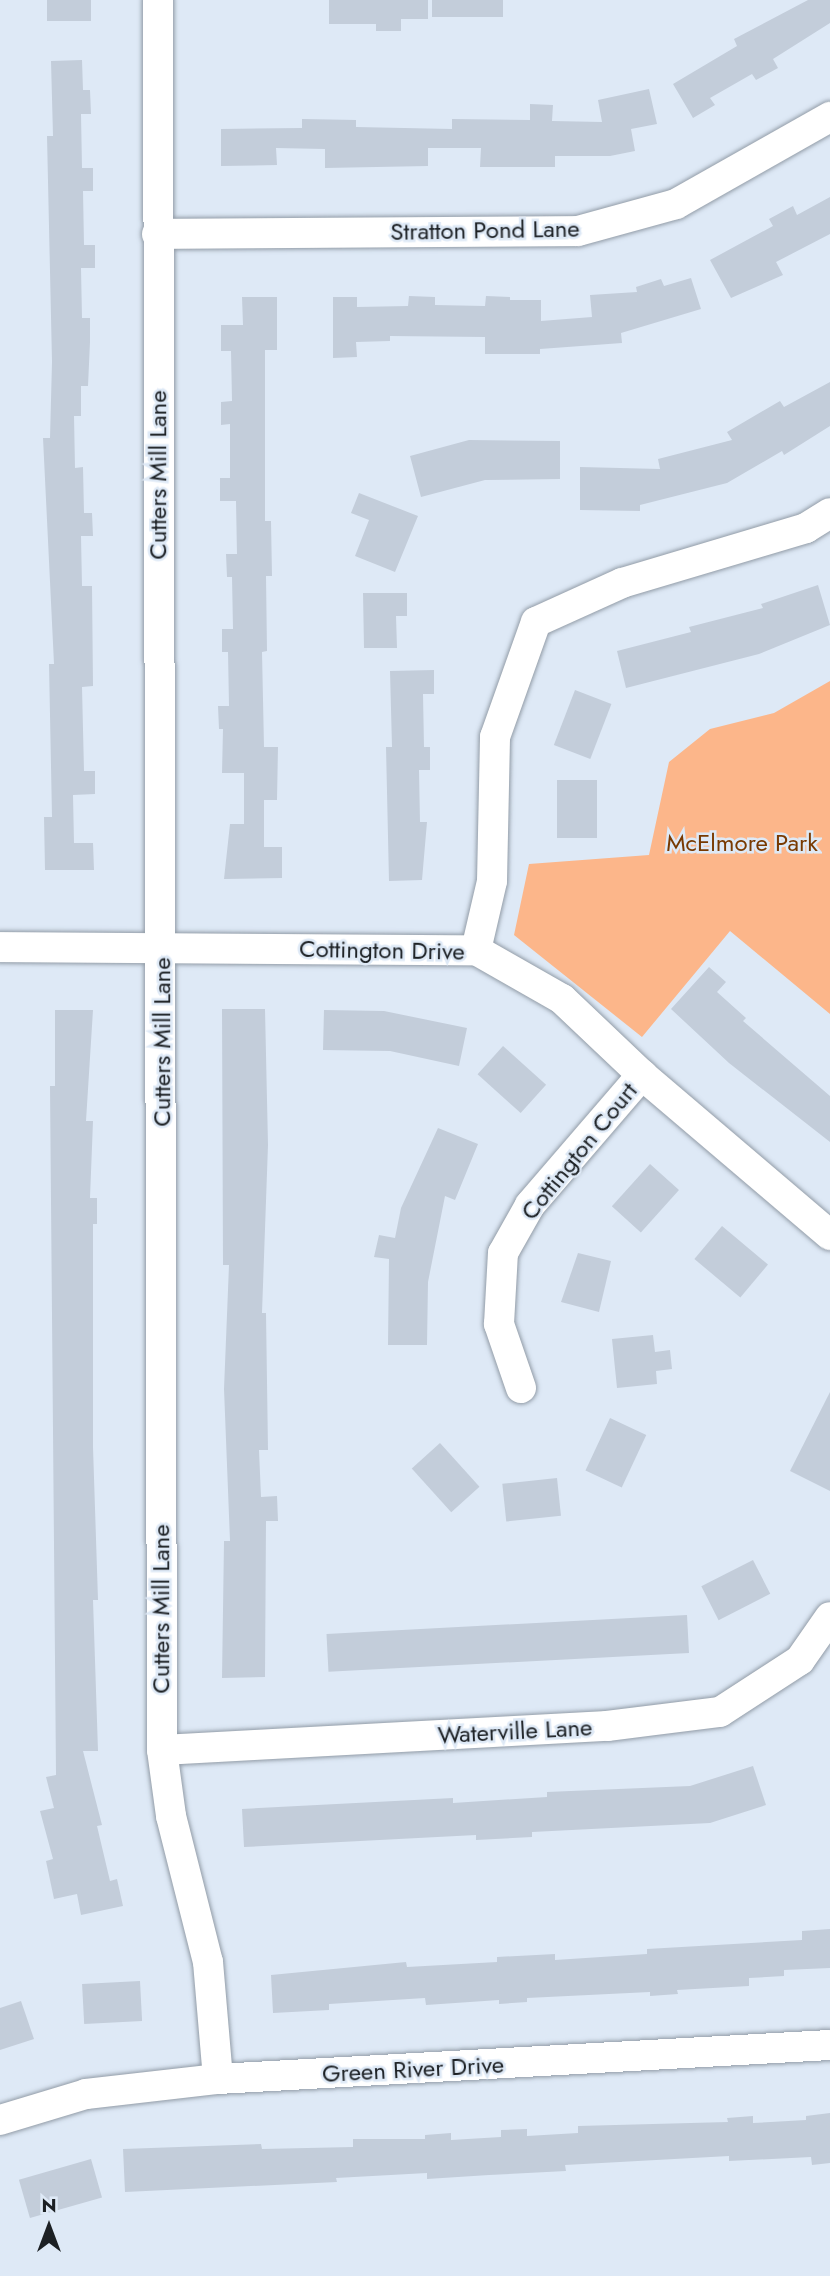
<!DOCTYPE html>
<html>
<head>
<meta charset="utf-8">
<style>
  body { margin:0 }
  #map { position:relative; width:830px; height:2276px; overflow:hidden; background:#dee9f6; font-family:Jost,sans-serif }
  div>[style] { position:absolute }
  .green>* { inset:0; background:#fcb68a }
  .building>* { inset:0; background:#c3cdda; transform-origin:0 0 }
  .roads { filter:drop-shadow(0 0 2px #929ca7) drop-shadow(0 0 2px #929ca7) }
  .minor>* { height:30px; margin:-15px; padding:0 15px; transform-origin:15px; border-radius:15px; background:#fff }
  span { translate:-50% -50%; white-space:nowrap; text-align:center; line-height:1.15; -webkit-text-stroke:5px #dee9f6; paint-order:stroke }
  .street-label { font-size:24px; color:#1c2024 }
  .park-label { font-size:24px; color:#783901 }
  .north { position:absolute; left:14px; top:2192px; width:70px; height:70px; -webkit-text-stroke:5px #dee9f6; paint-order:stroke; rotate:0deg; font-size:19px; font-weight:700; line-height:28px; text-align:center; color:#1c2024 }
  .north::after { content:''; display:block; margin:auto; width:24px; height:32px; background:#1c2024; clip-path:polygon(50% 0,100% 100%,50% 72%,0 100%) }
</style>
</head>
<body>
<div id="map">
  <div class="green">
    <i style="clip-path:polygon(830px 681px,830px 1014px,730px 931px,642px 1037px,514px 935px,529px 864px,649px 855px,669px 762px,710px 729px,774px 713px)"></i>
  </div>
  <div class="building">
    <i style="left:47px;top:0;width:44px;height:21px"></i>
    <i style="clip-path:polygon(329px 0,428px 0,428px 19px,401px 19px,401px 31px,376px 31px,376px 24px,329px 24px)"></i>
    <i style="left:432px;top:0;width:71px;height:17px"></i>
    <i style="clip-path:polygon(808px 0,830px 0,830px 23px,773px 59px,778px 68px,756px 80px,752px 74px,710px 98px,715px 105px,693px 118px,673px 84px,737px 46px,734px 39px)"></i>
    <i style="clip-path:polygon(82px 60px,83px 90px,90px 90px,91px 114px,81px 114px,82px 168px,93px 168px,93px 191px,83px 191px,84px 245px,95px 245px,95px 268px,81px 268px,82px 318px,90px 318px,90px 342px,88px 386px,81px 386px,81px 416px,74px 416px,75px 468px,83px 467px,84px 513px,92px 513px,93px 536px,81px 536px,82px 586px,92px 586px,93px 686px,82px 687px,84px 771px,95px 771px,95px 794px,73px 795px,74px 843px,93px 843px,94px 870px,45px 870px,44px 817px,52px 817px,49px 664px,54px 664px,43px 438px,50px 438px,52px 362px,47px 136px,53px 136px,51px 61px)"></i>
    <i style="clip-path:polygon(649px 89px,657px 124px,631px 129px,635px 151px,610px 156px,555px 156px,555px 167px,480px 167px,481px 148px,428px 148px,428px 166px,325px 168px,325px 149px,276px 148px,277px 165px,221px 166px,221px 129px,302px 128px,302px 119px,356px 120px,356px 127px,452px 129px,452px 119px,530px 120px,530px 104px,553px 105px,552px 121px,602px 122px,598px 100px)"></i>
    <i style="clip-path:polygon(830px 197px,830px 234px,776px 262px,783px 275px,731px 298px,710px 260px,773px 226px,769px 219px,793px 206px,797px 215px)"></i>
    <i style="clip-path:polygon(691px 278px,701px 309px,621px 333px,622px 343px,540px 349px,540px 354px,485px 354px,485px 337px,390px 336px,390px 341px,356px 342px,357px 357px,333px 358px,333px 297px,357px 297px,357px 307px,408px 306px,409px 296px,435px 297px,435px 305px,485px 306px,486px 296px,510px 297px,510px 300px,541px 300px,541px 321px,592px 317px,590px 295px,637px 292px,636px 287px,661px 279px,664px 286px)"></i>
    <i style="clip-path:polygon(242px 297px,277px 297px,277px 350px,265px 350px,265px 521px,271px 521px,272px 576px,266px 576px,267px 651px,262px 652px,264px 747px,278px 747px,277px 800px,264px 800px,264px 847px,282px 847px,282px 878px,224px 879px,230px 824px,244px 824px,244px 773px,222px 773px,223px 729px,219px 729px,218px 706px,229px 706px,228px 652px,222px 652px,222px 629px,233px 629px,232px 577px,227px 577px,226px 554px,237px 554px,236px 501px,220px 501px,220px 478px,230px 478px,230px 424px,221px 425px,221px 402px,232px 401px,231px 351px,221px 351px,221px 325px,243px 325px)"></i>
    <i style="clip-path:polygon(830px 382px,830px 426px,784px 455px,782px 451px,727px 483px,640px 505px,640px 511px,580px 510px,580px 467px,660px 469px,658px 459px,732px 440px,727px 432px,780px 401px,784px 407px)"></i>
    <i style="clip-path:polygon(469px 440px,560px 441px,560px 479px,485px 480px,421px 497px,410px 456px)"></i>
    <i style="clip-path:polygon(359px 493px,418px 516px,395px 572px,355px 556px,369px 520px,351px 513px)"></i>
    <i style="clip-path:polygon(818px 585px,830px 625px,759px 654px,626px 688px,617px 651px,691px 632px,689px 627px,763px 608px,761px 604px)"></i>
    <i style="clip-path:polygon(363px 593px,407px 593px,407px 616px,396px 616px,397px 648px,364px 648px)"></i>
    <i style="clip-path:polygon(434px 670px,434px 694px,423px 694px,424px 747px,430px 747px,430px 770px,419px 770px,420px 822px,427px 822px,422px 880px,389px 881px,386px 747px,392px 747px,390px 671px)"></i>
    <i style="left:575px;top:690px;width:39px;height:59px;rotate:21deg"></i>
    <i style="left:557px;top:780px;width:40px;height:58px"></i>
    <i style="clip-path:polygon(709px 967px,726px 982px,717px 992px,746px 1018px,743px 1021px,830px 1096px,830px 1142px,729px 1063px,671px 1009px)"></i>
    <i style="clip-path:polygon(222px 1009px,265px 1009px,268px 1145px,262px 1313px,266px 1313px,268px 1450px,259px 1450px,261px 1497px,277px 1496px,278px 1521px,266px 1521px,265px 1677px,222px 1678px,224px 1541px,230px 1541px,224px 1389px,229px 1265px,223px 1265px)"></i>
    <i style="clip-path:polygon(55px 1010px,93px 1010px,86px 1121px,93px 1121px,90px 1198px,97px 1198px,97px 1224px,93px 1224px,93px 1447px,98px 1600px,93px 1600px,98px 1751px,83px 1751px,102px 1825px,97px 1826px,110px 1881px,117px 1879px,123px 1906px,81px 1915px,77px 1894px,54px 1899px,46px 1861px,53px 1859px,40px 1811px,54px 1808px,46px 1777px,56px 1775px,50px 1086px,55px 1086px)"></i>
    <i style="clip-path:polygon(324px 1010px,384px 1011px,467px 1028px,459px 1066px,390px 1051px,323px 1050px)"></i>
    <i style="left:503px;top:1046px;width:58px;height:38px;rotate:42deg"></i>
    <i style="clip-path:polygon(438px 1128px,478px 1144px,455px 1200px,445px 1196px,428px 1282px,427px 1345px,388px 1345px,389px 1259px,374px 1257px,379px 1235px,395px 1238px,401px 1208px)"></i>
    <i style="left:650px;top:1164px;width:39px;height:57px;rotate:42deg"></i>
    <i style="left:722px;top:1226px;width:60px;height:43px;rotate:40deg"></i>
    <i style="clip-path:polygon(578px 1253px,611px 1261px,599px 1312px,561px 1302px)"></i>
    <i style="clip-path:polygon(653px 1335px,655px 1352px,670px 1350px,672px 1369px,656px 1371px,657px 1384px,617px 1388px,612px 1339px)"></i>
    <i style="clip-path:polygon(830px 1392px,830px 1491px,790px 1471px)"></i>
    <i style="left:610px;top:1418px;width:40px;height:58px;rotate:25deg"></i>
    <i style="left:440px;top:1443px;width:59px;height:38px;rotate:48deg"></i>
    <i style="left:557px;top:1478px;width:38px;height:55px;rotate:84deg"></i>
    <i style="left:753px;top:1560px;width:38px;height:58px;rotate:63deg"></i>
    <i style="left:687px;top:1615px;width:38px;height:361px;rotate:87deg"></i>
    <i style="clip-path:polygon(753px 1766px,766px 1805px,710px 1823px,532px 1832px,532px 1837px,476px 1840px,476px 1835px,244px 1847px,242px 1809px,453px 1798px,453px 1803px,547px 1797px,547px 1792px,690px 1786px)"></i>
    <i style="clip-path:polygon(830px 1929px,830px 1968px,784px 1970px,784px 1976px,749px 1978px,749px 1986px,677px 1990px,678px 1994px,650px 1996px,650px 1992px,527px 1998px,527px 2002px,499px 2004px,499px 2000px,426px 2005px,425px 1998px,329px 2004px,329px 2010px,273px 2013px,271px 1975px,406px 1962px,407px 1967px,497px 1962px,497px 1957px,555px 1954px,555px 1960px,647px 1954px,647px 1949px,802px 1940px,802px 1931px)"></i>
    <i style="left:140px;top:1981px;width:40px;height:58px;rotate:87deg"></i>
    <i style="clip-path:polygon(21px 2001px,34px 2039px,0 2050px,0 2008px)"></i>
    <i style="clip-path:polygon(830px 2113px,830px 2163px,812px 2165px,811px 2157px,729px 2161px,729px 2156px,565px 2165px,566px 2171px,489px 2175px,427px 2179px,427px 2173px,336px 2178px,337px 2182px,125px 2192px,123px 2149px,261px 2144px,262px 2149px,353px 2147px,353px 2139px,425px 2139px,425px 2135px,451px 2133px,451px 2140px,501px 2137px,501px 2130px,527px 2129px,527px 2136px,578px 2133px,578px 2126px,728px 2122px,727px 2118px,753px 2116px,753px 2123px,806px 2120px,806px 2116px)"></i>
    <i style="left:91px;top:2159px;width:40px;height:75px;rotate:74deg"></i>
  </div>
  <div class="roads">
    <div class="minor">
      <i style="left:158px;top:0;width:1750px;rotate:89.87deg"></i>
      <i style="left:162px;top:1750px;width:67px;rotate:82.2deg"></i>
      <i style="left:171px;top:1816px;width:151px;rotate:75.8deg"></i>
      <i style="left:208px;top:1962px;width:117px;rotate:85.1deg"></i>
      <i style="left:157px;top:234px;width:421px;rotate:-0.4deg"></i>
      <i style="left:578px;top:231px;width:102px;rotate:-15.4deg"></i>
      <i style="left:676px;top:204px;width:177px;rotate:-29.5deg"></i>
      <i style="left:0;top:947px;width:476px;rotate:0.4deg"></i>
      <i style="left:476px;top:950px;width:99px;rotate:29.7deg"></i>
      <i style="left:562px;top:999px;width:110px;rotate:43.5deg"></i>
      <i style="left:642px;top:1075px;width:247px;rotate:40.4deg"></i>
      <i style="left:476px;top:950px;width:71px;rotate:-76.9deg"></i>
      <i style="left:492px;top:881px;width:144px;rotate:-88.8deg"></i>
      <i style="left:495px;top:737px;width:122px;rotate:-70.4deg"></i>
      <i style="left:536px;top:622px;width:94px;rotate:-24.4deg"></i>
      <i style="left:622px;top:583px;width:192px;rotate:-16.6deg"></i>
      <i style="left:806px;top:528px;width:28px;rotate:-32deg"></i>
      <i style="left:521px;top:1388px;width:68px;rotate:-109deg"></i>
      <i style="left:499px;top:1324px;width:71px;rotate:-86.8deg"></i>
      <i style="left:503px;top:1253px;width:55px;rotate:-60.6deg"></i>
      <i style="left:530px;top:1205px;width:172px;rotate:-49.3deg"></i>
      <i style="left:162px;top:1750px;width:446px;rotate:-3.1deg"></i>
      <i style="left:607px;top:1726px;width:114px;rotate:-7.1deg"></i>
      <i style="left:720px;top:1712px;width:95px;rotate:-33deg"></i>
      <i style="left:800px;top:1660px;width:52px;rotate:-55.1deg"></i>
      <i style="left:0;top:2120px;width:90px;rotate:-16.8deg"></i>
      <i style="left:86px;top:2094px;width:133px;rotate:-6.5deg"></i>
      <i style="left:218px;top:2079px;width:613px;rotate:-3.18deg"></i>
    </div>
  </div>
  <div class="street-label">
    <span style="left:485px;top:230px;rotate:-1deg">Stratton Pond Lane</span>
    <span style="left:158px;top:475px;rotate:-90deg">Cutters Mill Lane</span>
    <span style="left:382px;top:950px;rotate:1deg">Cottington Drive</span>
    <span style="left:162px;top:1042px;rotate:-90deg">Cutters Mill Lane</span>
    <span style="left:579px;top:1151px;rotate:-51deg">Cottington Court</span>
    <span style="left:161px;top:1609px;rotate:-90deg">Cutters Mill Lane</span>
    <span style="left:515px;top:1731px;rotate:-3deg">Waterville Lane</span>
    <span style="left:413px;top:2069px;rotate:-3deg">Green River Drive</span>
  </div>
  <div class="park-label">
    <span style="left:742px;top:843px">McElmore Park</span>
  </div>
  <div class="north">N</div>
</div>
</body>
</html>
